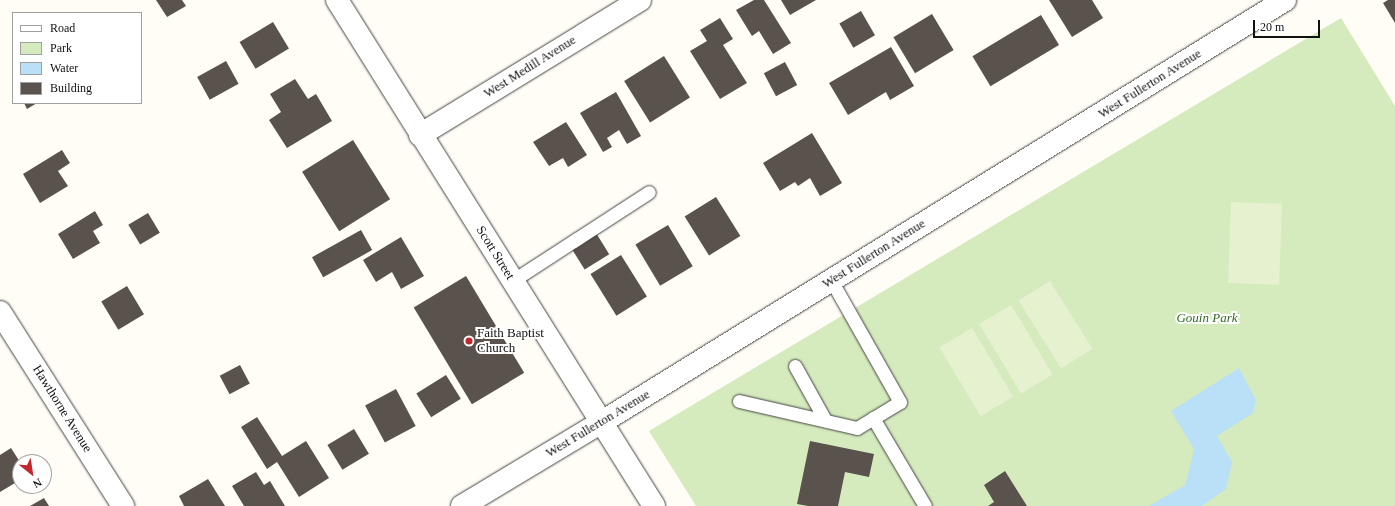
<!DOCTYPE html>
<html>
<head>
<meta charset="utf-8">
<style>
  body { margin:0 }
  #map { position:relative; width:1395px; height:506px; overflow:hidden; background:#fffdf5; font-family:Georgia,serif }
  div>[style] { position:absolute }
  .green>* { inset:0; background:#d5ebbd }
  .pitch>* { inset:0; background:#e6f2cf; transform-origin:0 0 }
  .water>* { inset:0; background:#b9e0f7 }
  .building>* { inset:0; background:#5a524d; transform-origin:0 0 }
  .roads { filter:drop-shadow(0 0 1px #444) drop-shadow(0 0 1px #444) }
  .service>* { height:13px; margin:-6.5px; padding:0 6.5px; transform-origin:6.5px; border-radius:6.5px; background:#fff }
  .minor>* { height:22px; margin:-11px; padding:0 11px; transform-origin:11px; border-radius:11px; background:#fff }
  .tertiary>* { height:22px; margin:-11px; padding:0 11px; transform-origin:11px; border-radius:11px; background:#fff }
  .dots>* { width:11px; height:11px; translate:-50% -50%; box-sizing:border-box; border:2px solid #fff; border-radius:50% }
  span { translate:-50% -50%; white-space:nowrap; text-align:center; line-height:1.15; -webkit-text-stroke:4px #fff; paint-order:stroke }
  .street-label { font-size:13px; color:#111 }
  .park-label { font-size:13px; color:#2f6b1f; font-style:italic }
  .poi-label { font-size:13px; color:#111 }
  .left { translate:0 -50%; text-align:left }
  .legend { position:absolute; left:12px; top:12px; width:130px; height:92px; box-sizing:border-box; background:#fff; border:1px solid #a0a0a0; margin:0; padding:5px 7px; list-style:none; font-size:12px; color:#111 }
  .legend li { display:flex; align-items:center; gap:8px; height:20px }
  .legend b { width:20px; border:1px solid #a0a0a0 }
  .north { position:absolute; left:12px; top:454px; width:40px; height:40px; box-sizing:border-box; background:#fff; border:1px solid #a0a0a0; border-radius:50%; rotate:150deg; font-size:11px; font-weight:700; line-height:16px; text-align:center; color:#111 }
  .north::after { content:''; display:block; margin:auto; width:14px; height:18px; background:#c4262e; clip-path:polygon(50% 0,100% 100%,50% 72%,0 100%) }
  .scale { position:absolute; left:1253px; top:20px; width:67px; height:18px; box-sizing:border-box; border:2px solid #111; border-top:0; padding-left:5px; font-size:12px; line-height:14px; white-space:nowrap; color:#111; -webkit-text-stroke:3px #fff; paint-order:stroke }
</style>
</head>
<body>
<div id="map">
  <div class="green">
    <i style="clip-path:polygon(1341px 18px,1395px 106px,1395px 506px,696px 506px,649px 431px)"></i>
  </div>
  <div class="pitch">
    <i style="left:1231px;top:202px;width:51px;height:81px;rotate:2deg"></i>
    <i style="left:1050px;top:281px;width:80px;height:37px;rotate:58deg"></i>
    <i style="left:1011px;top:305px;width:81px;height:37px;rotate:59deg"></i>
    <i style="left:972px;top:328px;width:80px;height:38px;rotate:59deg"></i>
  </div>
  <div class="water">
    <i style="clip-path:polygon(1239px 368px,1256px 400px,1253px 413px,1217px 436px,1232px 462px,1226px 489px,1202px 506px,1149px 506px,1185px 485px,1194px 449px,1171px 411px)"></i>
  </div>
  <div class="building">
    <i style="clip-path:polygon(156px 0,182px 0,186px 6px,167px 17px)"></i>
    <i style="clip-path:polygon(754px 0,764px 0,791px 43px,773px 54px,759px 31px,752px 36px,736px 10px)"></i>
    <i style="clip-path:polygon(781px 0,816px 0,790px 15px)"></i>
    <i style="clip-path:polygon(1049px 0,1092px 0,1103px 18px,1072px 37px)"></i>
    <i style="clip-path:polygon(1388px 0,1395px 0,1395px 23px,1383px 3px)"></i>
    <i style="left:861px;top:11px;width:28px;height:25px;rotate:60deg"></i>
    <i style="left:932px;top:14px;width:42px;height:45px;rotate:59deg"></i>
    <i style="left:1041px;top:15px;width:35px;height:80px;rotate:59deg"></i>
    <i style="clip-path:polygon(720px 18px,733px 39px,723px 45px,747px 83px,720px 99px,690px 51px,707px 41px,700px 30px)"></i>
    <i style="left:273px;top:22px;width:31px;height:39px;rotate:59deg"></i>
    <i style="clip-path:polygon(891px 47px,914px 86px,890px 100px,886px 92px,848px 115px,829px 83px)"></i>
    <i style="left:664px;top:56px;width:49px;height:47px;rotate:58deg"></i>
    <i style="left:226px;top:61px;width:26px;height:33px;rotate:61deg"></i>
    <i style="left:785px;top:62px;width:26px;height:24px;rotate:62deg"></i>
    <i style="clip-path:polygon(295px 79px,308px 99px,316px 94px,332px 121px,287px 148px,269px 120px,281px 112px,270px 94px)"></i>
    <i style="clip-path:polygon(616px 92px,641px 136px,627px 144px,619px 130px,607px 138px,612px 147px,603px 152px,580px 113px)"></i>
    <i style="clip-path:polygon(24px 103px,37px 103px,27px 109px)"></i>
    <i style="clip-path:polygon(566px 122px,587px 155px,568px 167px,563px 158px,549px 166px,533px 142px)"></i>
    <i style="clip-path:polygon(812px 133px,842px 183px,820px 196px,810px 178px,798px 186px,795px 182px,780px 191px,763px 163px)"></i>
    <i style="left:353px;top:140px;width:70px;height:60px;rotate:58deg"></i>
    <i style="clip-path:polygon(62px 150px,70px 163px,58px 171px,68px 186px,40px 203px,23px 174px)"></i>
    <i style="left:716px;top:197px;width:46px;height:37px;rotate:58deg"></i>
    <i style="clip-path:polygon(95px 211px,103px 225px,93px 231px,100px 243px,73px 259px,58px 234px)"></i>
    <i style="left:148px;top:213px;width:23px;height:23px;rotate:59deg"></i>
    <i style="left:668px;top:225px;width:48px;height:38px;rotate:59deg"></i>
    <i style="left:361px;top:230px;width:23px;height:56px;rotate:61deg"></i>
    <i style="left:596px;top:233px;width:25px;height:29px;rotate:58deg"></i>
    <i style="clip-path:polygon(401px 237px,424px 276px,401px 289px,392px 272px,376px 282px,363px 260px)"></i>
    <i style="left:621px;top:255px;width:49px;height:36px;rotate:58deg"></i>
    <i style="left:466px;top:276px;width:113px;height:61px;rotate:59deg"></i>
    <i style="left:127px;top:286px;width:33px;height:30px;rotate:59deg"></i>
    <i style="left:240px;top:365px;width:21px;height:23px;rotate:62deg"></i>
    <i style="left:446px;top:375px;width:28px;height:35px;rotate:58deg"></i>
    <i style="left:396px;top:389px;width:42px;height:35px;rotate:62deg"></i>
    <i style="clip-path:polygon(257px 417px,282px 456px,306px 441px,329px 478px,299px 497px,277px 462px,267px 469px,241px 427px)"></i>
    <i style="left:354px;top:429px;width:29px;height:31px;rotate:59deg"></i>
    <i style="clip-path:polygon(810px 441px,874px 454px,869px 477px,845px 472px,838px 506px,808px 506px,797px 504px)"></i>
    <i style="clip-path:polygon(11px 448px,20px 462px,20px 480px,0 492px,0 455px)"></i>
    <i style="clip-path:polygon(1005px 471px,1027px 506px,988px 506px,994px 502px,984px 485px)"></i>
    <i style="clip-path:polygon(256px 472px,264px 485px,270px 481px,285px 506px,244px 506px,232px 486px)"></i>
    <i style="clip-path:polygon(208px 479px,225px 506px,184px 506px,179px 496px)"></i>
    <i style="clip-path:polygon(44px 498px,49px 506px,30px 506px)"></i>
  </div>
  <div class="roads">
    <div class="service">
      <i style="left:512px;top:281px;width:163px;rotate:-33deg"></i>
      <i style="left:795px;top:366px;width:62px;rotate:60.9deg"></i>
      <i style="left:739px;top:401px;width:121px;rotate:12.9deg"></i>
      <i style="left:857px;top:428px;width:50px;rotate:-31.2deg"></i>
      <i style="left:900px;top:402px;width:140px;rotate:-119.5deg"></i>
      <i style="left:873px;top:418px;width:102px;rotate:59.4deg"></i>
    </div>
    <div class="minor">
      <i style="left:337px;top:0;width:597px;rotate:57.93deg"></i>
      <i style="left:420px;top:135px;width:258px;rotate:-31.5deg"></i>
      <i style="left:0;top:312px;width:230px;rotate:57.6deg"></i>
    </div>
    <div class="tertiary">
      <i style="left:462px;top:506px;width:163px;rotate:-31deg"></i>
      <i style="left:602px;top:422px;width:803px;rotate:-31.71deg"></i>
    </div>
  </div>
  <div class="dots">
    <i style="left:469px;top:341px;background:#c4262e"></i>
  </div>
  <div class="street-label">
    <span style="left:530px;top:67px;rotate:-32deg">West Medill Avenue</span>
    <span style="left:1150px;top:84px;rotate:-32deg">West Fullerton Avenue</span>
    <span style="left:495px;top:253px;rotate:58deg">Scott Street</span>
    <span style="left:874px;top:254px;rotate:-32deg">West Fullerton Avenue</span>
    <span style="left:62px;top:409px;rotate:58deg">Hawthorne Avenue</span>
    <span style="left:598px;top:424px;rotate:-31deg">West Fullerton Avenue</span>
  </div>
  <div class="park-label">
    <span style="left:1207px;top:318px">Gouin Park</span>
  </div>
  <div class="poi-label">
    <span class="left" style="left:477px;top:341px">Faith Baptist<br>Church</span>
  </div>
  <ul class="legend">
  <li><b style="height:5px;background:#fff"></b>Road</li>
  <li><b style="height:11px;background:#d5ebbd"></b>Park</li>
  <li><b style="height:11px;background:#b9e0f7"></b>Water</li>
  <li><b style="height:11px;background:#5a524d"></b>Building</li>
  </ul>
  <div class="north">N</div>
  <div class="scale">20 m</div>
</div>
</body>
</html>
